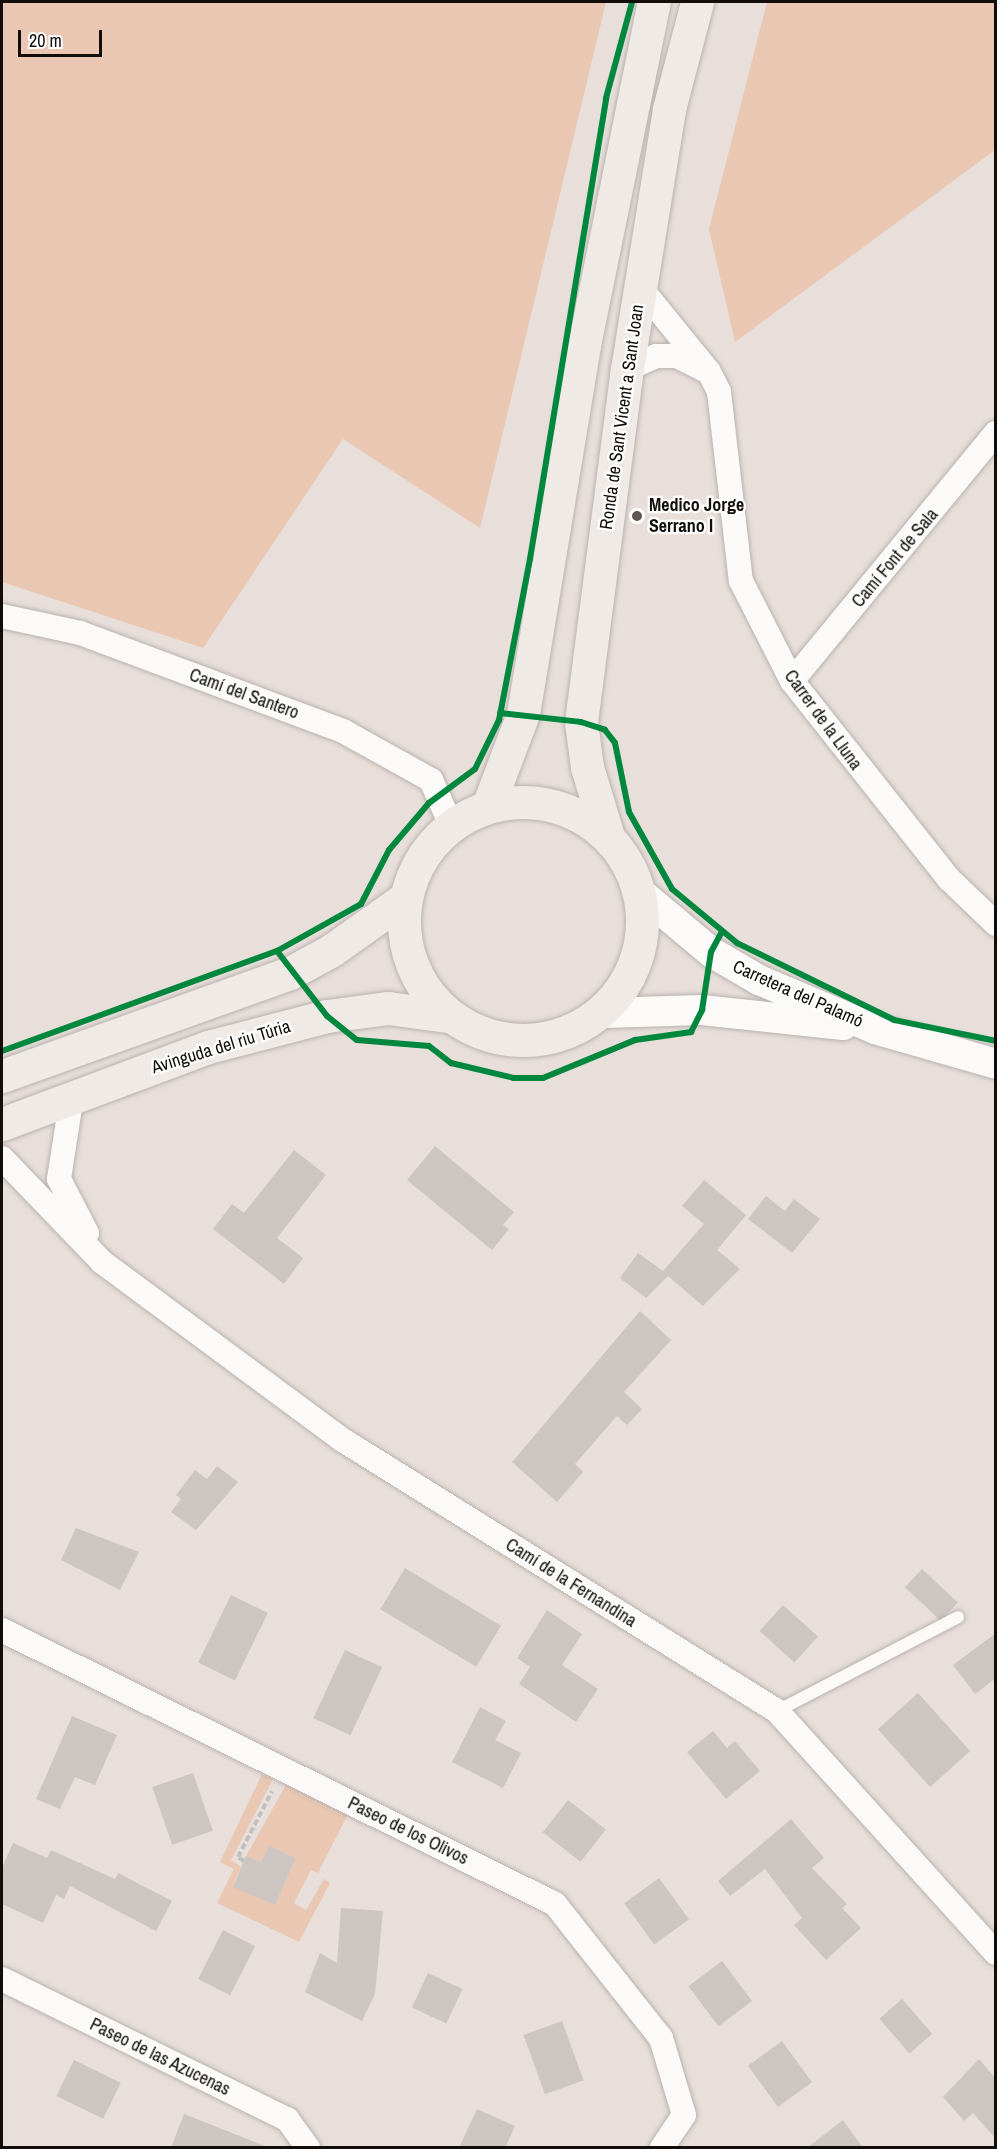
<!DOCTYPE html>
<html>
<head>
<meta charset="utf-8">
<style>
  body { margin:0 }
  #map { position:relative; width:997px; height:2149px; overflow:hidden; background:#e8dfda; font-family:"Archivo Narrow",sans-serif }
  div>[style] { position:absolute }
  .green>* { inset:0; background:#e9c7b2 }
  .building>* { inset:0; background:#ccc5c1; transform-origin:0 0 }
  .path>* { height:4px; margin-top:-2px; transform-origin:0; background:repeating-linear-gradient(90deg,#c2c0be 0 6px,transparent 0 9px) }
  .roads { filter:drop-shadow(0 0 2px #b9b2ae) drop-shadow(0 0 2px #b9b2ae) }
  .service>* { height:12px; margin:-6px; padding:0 6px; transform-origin:6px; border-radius:6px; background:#fcfaf9 }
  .minor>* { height:24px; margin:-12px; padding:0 12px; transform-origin:12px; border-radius:12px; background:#fcfaf9 }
  .tertiary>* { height:30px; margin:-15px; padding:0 15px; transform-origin:15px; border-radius:15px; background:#fcfaf9 }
  .primary>* { height:33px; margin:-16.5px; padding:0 16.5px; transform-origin:16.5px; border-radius:16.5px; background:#f0eae6 }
  .primary>.ring { margin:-16.5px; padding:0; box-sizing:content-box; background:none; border:33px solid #f0eae6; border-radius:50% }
  .cycleway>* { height:6px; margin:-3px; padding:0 3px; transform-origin:3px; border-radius:3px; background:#00873e }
  .dots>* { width:16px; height:16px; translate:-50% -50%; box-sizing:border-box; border:3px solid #fff; border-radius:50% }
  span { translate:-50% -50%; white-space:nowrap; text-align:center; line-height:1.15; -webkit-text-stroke:4.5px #fff; paint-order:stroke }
  .street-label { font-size:18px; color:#120d09 }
  .poi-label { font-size:18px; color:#120d09; font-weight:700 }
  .left { translate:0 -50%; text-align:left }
  .frame { position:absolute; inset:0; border:3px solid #120d09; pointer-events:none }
  .scale { position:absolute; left:18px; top:30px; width:84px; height:27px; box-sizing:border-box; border:3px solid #120d09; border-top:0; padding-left:8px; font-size:18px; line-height:21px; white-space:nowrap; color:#120d09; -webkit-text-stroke:4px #fff; paint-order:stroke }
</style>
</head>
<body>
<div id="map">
  <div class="green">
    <i style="clip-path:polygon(2px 2px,606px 2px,480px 528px,343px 439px,203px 648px,2px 582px)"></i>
    <i style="clip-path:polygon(767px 2px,995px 2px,995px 150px,735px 342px,709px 229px)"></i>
    <i style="clip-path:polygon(262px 1774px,273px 1779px,231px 1860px,241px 1867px,234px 1883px,258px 1897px,275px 1905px,296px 1858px,269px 1846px,261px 1862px,246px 1856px,286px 1785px,348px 1814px,318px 1873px,311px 1870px,294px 1903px,306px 1910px,324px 1879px,330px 1883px,299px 1942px,217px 1903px,234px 1869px,220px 1862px)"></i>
  </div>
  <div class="building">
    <i style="clip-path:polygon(435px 1146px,514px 1212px,503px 1225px,509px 1229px,492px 1250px,407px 1180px)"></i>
    <i style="clip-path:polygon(294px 1150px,326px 1175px,277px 1238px,303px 1258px,284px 1284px,213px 1229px,232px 1204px,244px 1213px)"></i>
    <i style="clip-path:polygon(704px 1180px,746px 1215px,717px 1250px,740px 1269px,703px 1306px,668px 1276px,646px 1298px,620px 1278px,638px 1253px,663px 1271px,704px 1224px,682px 1206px)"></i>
    <i style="clip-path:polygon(766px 1196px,785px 1211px,794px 1199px,820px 1219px,792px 1253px,748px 1219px)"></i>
    <i style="clip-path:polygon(640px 1311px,671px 1340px,624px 1392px,642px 1409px,627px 1425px,617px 1416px,575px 1464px,583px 1472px,557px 1502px,512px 1462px)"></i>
    <i style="clip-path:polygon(217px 1466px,238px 1482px,196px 1530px,171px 1512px,181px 1499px,176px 1495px,195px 1470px,207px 1479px)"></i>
    <i style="clip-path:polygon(76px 1528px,139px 1552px,120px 1590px,61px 1560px)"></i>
    <i style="left:405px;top:1568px;width:112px;height:48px;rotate:31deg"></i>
    <i style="left:922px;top:1569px;width:49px;height:25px;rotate:43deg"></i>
    <i style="left:231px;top:1595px;width:41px;height:75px;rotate:26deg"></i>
    <i style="left:783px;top:1605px;width:47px;height:35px;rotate:42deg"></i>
    <i style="clip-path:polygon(547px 1610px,582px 1634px,562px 1665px,598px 1689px,576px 1722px,519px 1684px,530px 1667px,517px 1658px)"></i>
    <i style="clip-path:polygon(996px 1633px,996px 1678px,975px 1694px,953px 1665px)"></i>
    <i style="left:345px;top:1650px;width:41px;height:75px;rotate:25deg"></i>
    <i style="left:918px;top:1693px;width:78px;height:54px;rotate:48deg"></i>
    <i style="clip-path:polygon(480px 1707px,506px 1721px,495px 1740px,521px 1753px,503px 1788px,452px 1762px)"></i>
    <i style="clip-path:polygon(72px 1716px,117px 1735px,95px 1785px,75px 1777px,60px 1809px,36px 1799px)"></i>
    <i style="clip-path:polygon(713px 1731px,727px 1748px,735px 1741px,760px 1771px,726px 1799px,687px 1752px)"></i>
    <i style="left:193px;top:1773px;width:61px;height:43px;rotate:71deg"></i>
    <i style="left:568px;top:1800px;width:48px;height:41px;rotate:38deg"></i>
    <i style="clip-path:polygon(791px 1819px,824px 1858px,812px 1868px,847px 1904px,842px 1908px,861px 1928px,826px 1960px,794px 1925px,802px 1918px,765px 1869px,730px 1896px,718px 1881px)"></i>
    <i style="clip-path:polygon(13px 1843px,47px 1858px,51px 1850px,115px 1879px,118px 1873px,172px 1901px,156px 1931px,70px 1886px,64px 1899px,56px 1895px,43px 1923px,2px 1904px,2px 1868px)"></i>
    <i style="clip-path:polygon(269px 1846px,296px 1858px,275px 1905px,233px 1887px,246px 1856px,261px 1862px)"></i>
    <i style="left:659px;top:1878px;width:51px;height:43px;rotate:54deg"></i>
    <i style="clip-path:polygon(341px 1908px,383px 1911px,375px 1994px,362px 2021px,305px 1992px,320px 1953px,337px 1963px)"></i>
    <i style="left:223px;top:1930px;width:36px;height:55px;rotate:27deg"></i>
    <i style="left:722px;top:1961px;width:50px;height:42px;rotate:53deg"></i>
    <i style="left:428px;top:1973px;width:38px;height:38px;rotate:25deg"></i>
    <i style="left:902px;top:1999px;width:46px;height:30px;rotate:49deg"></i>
    <i style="left:562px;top:2021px;width:63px;height:41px;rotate:70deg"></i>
    <i style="left:782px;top:2041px;width:51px;height:42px;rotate:54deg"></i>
    <i style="clip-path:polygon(979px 2059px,996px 2079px,996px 2139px,973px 2113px,964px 2121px,943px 2097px)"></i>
    <i style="left:74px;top:2060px;width:52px;height:40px;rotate:26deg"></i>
    <i style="clip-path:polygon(477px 2109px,515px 2126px,505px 2148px,459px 2148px)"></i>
    <i style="clip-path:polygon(184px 2114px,265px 2146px,265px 2148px,171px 2148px)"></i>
    <i style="clip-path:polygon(843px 2120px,863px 2148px,807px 2148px)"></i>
  </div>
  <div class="path">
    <i style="left:244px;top:1861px;width:7px;rotate:-146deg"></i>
    <i style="left:238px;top:1857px;width:74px;rotate:-62.7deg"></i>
  </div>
  <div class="roads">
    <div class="service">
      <i style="left:777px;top:1711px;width:204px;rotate:-27.4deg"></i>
    </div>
    <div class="minor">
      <i style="left:640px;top:287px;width:109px;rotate:50.9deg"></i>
      <i style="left:709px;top:372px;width:22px;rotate:63deg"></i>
      <i style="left:719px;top:392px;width:190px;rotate:83.4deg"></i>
      <i style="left:741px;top:581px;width:112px;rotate:63deg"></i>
      <i style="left:792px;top:681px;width:253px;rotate:51.6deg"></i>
      <i style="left:949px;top:879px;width:65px;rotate:43.8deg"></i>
      <i style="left:627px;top:369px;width:32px;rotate:-24deg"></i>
      <i style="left:656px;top:356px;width:21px"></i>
      <i style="left:677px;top:356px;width:30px;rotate:27deg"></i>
      <i style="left:2px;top:616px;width:80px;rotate:12.3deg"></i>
      <i style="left:80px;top:633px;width:281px;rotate:20.4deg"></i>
      <i style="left:343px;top:731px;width:101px;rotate:29.1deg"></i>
      <i style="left:431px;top:780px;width:49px;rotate:66deg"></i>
      <i style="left:792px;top:681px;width:321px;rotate:-50.6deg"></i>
      <i style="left:72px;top:1095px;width:85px;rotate:98.8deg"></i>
      <i style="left:59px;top:1179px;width:61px;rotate:62.6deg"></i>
      <i style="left:2px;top:1158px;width:144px;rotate:46.1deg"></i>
      <i style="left:102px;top:1262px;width:297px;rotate:36.5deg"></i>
      <i style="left:341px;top:1439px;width:514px;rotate:31.96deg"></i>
      <i style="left:777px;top:1711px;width:326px;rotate:47.9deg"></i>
      <i style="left:2px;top:1630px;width:617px;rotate:26.36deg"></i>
      <i style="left:555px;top:1904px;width:171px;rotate:51.7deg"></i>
      <i style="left:661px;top:2038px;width:80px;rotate:73.4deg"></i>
      <i style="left:684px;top:2115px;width:40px;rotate:124deg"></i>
      <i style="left:2px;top:1979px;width:318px;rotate:26.2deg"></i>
      <i style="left:287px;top:2119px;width:36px;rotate:54deg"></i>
    </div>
    <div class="tertiary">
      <i style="left:637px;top:890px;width:97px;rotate:40deg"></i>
      <i style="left:711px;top:952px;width:56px;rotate:30.3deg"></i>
      <i style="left:759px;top:980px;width:126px;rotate:22.9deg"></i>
      <i style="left:875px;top:1029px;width:126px;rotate:16.1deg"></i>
      <i style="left:603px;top:1013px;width:99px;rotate:-1.7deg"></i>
      <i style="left:702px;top:1010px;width:142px;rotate:6.1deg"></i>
    </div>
    <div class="primary">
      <i class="ring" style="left:404px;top:802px;width:205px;height:205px"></i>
      <i style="left:488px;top:806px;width:98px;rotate:-69.2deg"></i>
      <i style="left:523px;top:714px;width:374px;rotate:-80.6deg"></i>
      <i style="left:584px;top:345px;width:350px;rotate:-78.5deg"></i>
      <i style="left:607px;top:833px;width:69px;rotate:-106.9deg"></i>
      <i style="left:587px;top:767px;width:45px;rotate:-97.6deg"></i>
      <i style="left:581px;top:722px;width:356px;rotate:-82.6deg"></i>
      <i style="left:627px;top:369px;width:263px;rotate:-80.8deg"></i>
      <i style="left:669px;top:109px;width:111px;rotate:-75.3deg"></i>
      <i style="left:2px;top:1076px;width:306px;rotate:-19.7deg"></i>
      <i style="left:290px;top:973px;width:48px;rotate:-28.7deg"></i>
      <i style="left:332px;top:950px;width:86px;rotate:-35.5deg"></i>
      <i style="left:2px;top:1124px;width:220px;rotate:-20.5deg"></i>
      <i style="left:208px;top:1047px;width:123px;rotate:-14.6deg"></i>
      <i style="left:327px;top:1016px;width:62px;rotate:-7.5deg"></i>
      <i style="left:388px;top:1008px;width:61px;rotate:7.6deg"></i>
    </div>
  </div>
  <div class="cycleway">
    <i style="left:500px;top:713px;width:81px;rotate:6.3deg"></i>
    <i style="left:581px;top:722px;width:25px;rotate:18deg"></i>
    <i style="left:605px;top:730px;width:16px;rotate:52deg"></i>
    <i style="left:615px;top:743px;width:70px;rotate:78.5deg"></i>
    <i style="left:629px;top:812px;width:88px;rotate:60.8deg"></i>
    <i style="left:672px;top:889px;width:85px;rotate:39.7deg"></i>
    <i style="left:737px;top:943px;width:175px;rotate:26.1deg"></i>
    <i style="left:894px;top:1020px;width:104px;rotate:11.6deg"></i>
    <i style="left:277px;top:951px;width:82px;rotate:52.4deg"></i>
    <i style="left:327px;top:1016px;width:38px;rotate:39deg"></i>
    <i style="left:357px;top:1040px;width:72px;rotate:4.8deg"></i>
    <i style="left:429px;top:1046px;width:28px;rotate:38deg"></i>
    <i style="left:451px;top:1063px;width:65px;rotate:13.4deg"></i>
    <i style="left:514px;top:1078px;width:29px"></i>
    <i style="left:543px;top:1078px;width:100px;rotate:-22.4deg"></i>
    <i style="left:635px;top:1040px;width:57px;rotate:-8.1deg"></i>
    <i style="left:691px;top:1032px;width:25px;rotate:-63deg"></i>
    <i style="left:702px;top:1010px;width:59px;rotate:-81.2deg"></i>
    <i style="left:711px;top:952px;width:24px;rotate:-62deg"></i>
    <i style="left:2px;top:1051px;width:293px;rotate:-20deg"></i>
    <i style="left:277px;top:951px;width:96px;rotate:-29.2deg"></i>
    <i style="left:361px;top:904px;width:61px;rotate:-62.6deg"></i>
    <i style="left:389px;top:850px;width:62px;rotate:-49.6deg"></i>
    <i style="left:429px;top:803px;width:57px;rotate:-36.5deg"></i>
    <i style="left:475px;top:769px;width:55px;rotate:-63.9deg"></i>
    <i style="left:499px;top:720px;width:164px;rotate:-79.1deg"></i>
    <i style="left:530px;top:559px;width:467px;rotate:-80.6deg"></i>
    <i style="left:606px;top:98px;width:99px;rotate:-74.8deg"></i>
  </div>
  <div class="dots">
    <i style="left:637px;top:516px;background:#5d5652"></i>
  </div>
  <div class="street-label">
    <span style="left:622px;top:417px;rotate:-82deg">Ronda de Sant Vicent a Sant Joan</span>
    <span style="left:895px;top:558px;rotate:-50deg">Camí Font de Sala</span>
    <span style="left:244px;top:694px;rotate:20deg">Camí del Santero</span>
    <span style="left:823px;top:720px;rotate:54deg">Carrer de la Lluna</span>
    <span style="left:798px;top:994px;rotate:24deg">Carretera del Palamó</span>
    <span style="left:221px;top:1047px;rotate:-17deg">Avinguda del riu Túria</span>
    <span style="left:571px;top:1583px;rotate:32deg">Camí de la Fernandina</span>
    <span style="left:408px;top:1831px;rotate:26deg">Paseo de los Olivos</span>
    <span style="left:160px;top:2057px;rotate:26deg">Paseo de las Azucenas</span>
  </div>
  <div class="poi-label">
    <span class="left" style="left:649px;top:516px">Medico Jorge<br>Serrano I</span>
  </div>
  <div class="frame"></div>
  <div class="scale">20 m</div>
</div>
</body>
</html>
